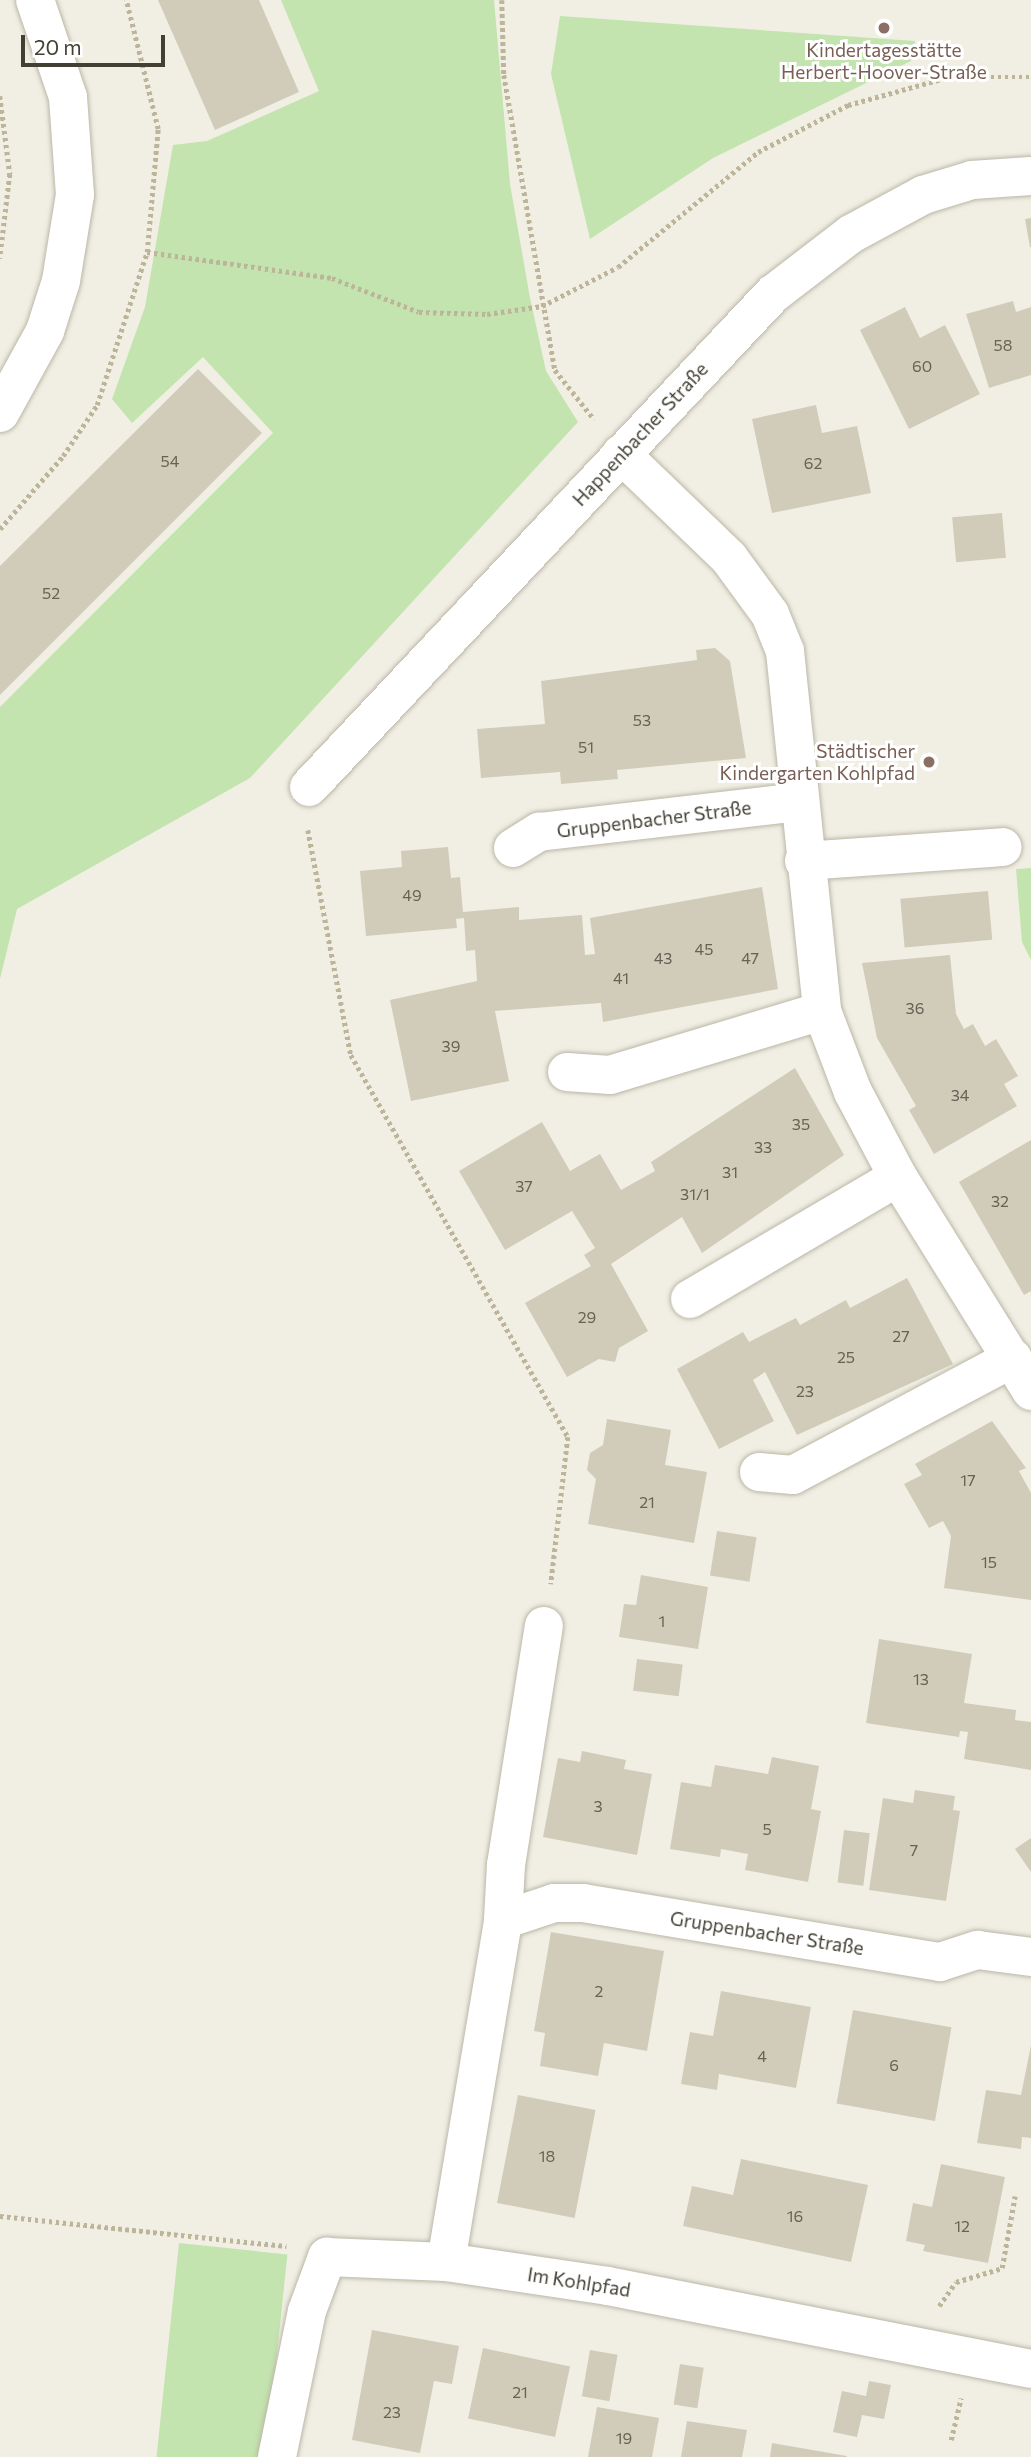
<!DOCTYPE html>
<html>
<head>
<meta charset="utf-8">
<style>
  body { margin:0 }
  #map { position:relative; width:1031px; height:2457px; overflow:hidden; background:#f1efe4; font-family:Commissioner,sans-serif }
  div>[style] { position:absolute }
  .green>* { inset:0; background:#c3e3af; transform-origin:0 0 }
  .building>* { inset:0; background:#d1ccba; transform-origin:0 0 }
  .path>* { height:4.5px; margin-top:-2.25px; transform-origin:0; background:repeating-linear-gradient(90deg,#bcb599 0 3.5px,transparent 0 7px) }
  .roads { filter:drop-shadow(0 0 2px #bbb7a7) drop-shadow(0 0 2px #bbb7a7) }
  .minor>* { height:38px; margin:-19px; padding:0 19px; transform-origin:19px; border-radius:19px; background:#fff }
  .dots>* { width:19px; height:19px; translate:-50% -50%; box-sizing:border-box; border:4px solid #fff; border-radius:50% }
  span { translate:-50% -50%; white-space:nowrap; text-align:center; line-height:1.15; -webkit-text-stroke:6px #fff; paint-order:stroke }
  .number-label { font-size:16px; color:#666256 }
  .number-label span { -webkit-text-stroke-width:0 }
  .education-label { font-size:19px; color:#785e54 }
  .right { translate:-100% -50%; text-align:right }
  .street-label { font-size:19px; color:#423f34 }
  .scale { position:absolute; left:21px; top:35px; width:144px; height:32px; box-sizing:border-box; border:4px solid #423f34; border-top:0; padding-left:9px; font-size:21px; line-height:24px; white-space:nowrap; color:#423f34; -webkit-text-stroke:5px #fff; paint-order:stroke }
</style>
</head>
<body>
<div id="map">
  <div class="green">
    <i style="clip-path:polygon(281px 0,494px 0,510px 184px,530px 298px,546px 371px,578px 422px,250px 778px,17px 909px,0 979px,0 707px,273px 433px,203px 357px,132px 423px,112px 399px,145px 307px,173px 145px,207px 141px,319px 91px)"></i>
    <i style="clip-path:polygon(560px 16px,915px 41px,911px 61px,713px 158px,590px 239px,551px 74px)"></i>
    <i style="clip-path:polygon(1031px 868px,1031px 960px,1022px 942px,1016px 869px)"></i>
    <i style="left:179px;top:2243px;width:109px;height:217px;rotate:6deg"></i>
  </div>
  <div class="building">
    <i style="clip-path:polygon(158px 0,259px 0,299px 92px,215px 130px)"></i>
    <i style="clip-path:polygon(1031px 218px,1031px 247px,1030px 247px,1025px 219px)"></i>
    <i style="clip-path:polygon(1013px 301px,1016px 312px,1031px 307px,1031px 375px,989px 388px,966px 314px)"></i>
    <i style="clip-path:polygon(905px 307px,920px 338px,945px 325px,980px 394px,909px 429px,860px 330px)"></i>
    <i style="clip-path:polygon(198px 369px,262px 433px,0 695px,0 566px)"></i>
    <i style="clip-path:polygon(816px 405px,822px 433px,857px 426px,871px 493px,772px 513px,752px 419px)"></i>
    <i style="left:1002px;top:513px;width:45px;height:50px;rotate:85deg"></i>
    <i style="clip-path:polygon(715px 648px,730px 661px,746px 758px,617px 770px,618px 779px,561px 784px,560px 772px,481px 778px,477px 729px,545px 724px,541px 681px,697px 660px,696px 650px)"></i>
    <i style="clip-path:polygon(448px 847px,451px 878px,460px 877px,463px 912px,519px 907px,519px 920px,582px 915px,585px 955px,595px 954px,590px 918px,762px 887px,778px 989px,603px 1022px,601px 1003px,495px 1011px,509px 1081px,411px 1101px,390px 1000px,477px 981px,475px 950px,466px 951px,464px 918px,456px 919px,457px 928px,366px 936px,360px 871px,402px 867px,401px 851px)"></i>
    <i style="left:988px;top:891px;width:49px;height:88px;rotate:85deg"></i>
    <i style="clip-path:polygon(950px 955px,956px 1014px,964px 1029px,973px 1024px,985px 1046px,996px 1039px,1018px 1076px,1004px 1084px,1017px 1106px,934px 1154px,909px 1110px,916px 1106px,877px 1038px,862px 963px)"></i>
    <i style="clip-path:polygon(795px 1068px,844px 1155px,702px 1253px,682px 1217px,611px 1264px,648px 1331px,619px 1348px,615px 1362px,599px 1359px,567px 1377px,525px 1303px,591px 1266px,584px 1255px,595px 1248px,572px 1211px,505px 1250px,459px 1171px,542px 1122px,570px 1171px,600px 1154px,621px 1190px,655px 1171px,651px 1162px)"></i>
    <i style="clip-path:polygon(1031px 1140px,1031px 1291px,1024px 1295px,959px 1182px)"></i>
    <i style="clip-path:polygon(907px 1278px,953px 1364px,797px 1435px,765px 1372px,753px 1380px,774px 1421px,719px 1449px,677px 1369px,743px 1332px,749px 1342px,796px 1318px,800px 1325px,846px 1300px,850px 1308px)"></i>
    <i style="clip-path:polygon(607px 1419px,671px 1430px,665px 1465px,707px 1472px,694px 1543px,588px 1524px,596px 1479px,587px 1470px,590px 1453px,603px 1445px)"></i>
    <i style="clip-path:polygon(992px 1421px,1026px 1468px,1019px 1471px,1031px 1493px,1031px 1600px,944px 1588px,951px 1536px,943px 1521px,929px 1528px,904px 1484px,922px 1475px,915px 1464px)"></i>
    <i style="left:717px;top:1531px;width:40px;height:45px;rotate:9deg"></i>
    <i style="clip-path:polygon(641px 1575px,708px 1587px,698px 1649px,619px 1637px,624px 1604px,636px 1605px)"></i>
    <i style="clip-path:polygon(879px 1639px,972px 1654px,964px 1703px,1016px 1710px,1015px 1720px,1031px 1722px,1031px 1770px,964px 1759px,968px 1732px,960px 1731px,959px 1737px,866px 1723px)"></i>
    <i style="left:637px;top:1659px;width:46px;height:32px;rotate:7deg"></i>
    <i style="clip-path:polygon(582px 1751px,626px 1760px,624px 1769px,652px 1774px,637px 1855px,543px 1837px,558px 1758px,580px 1762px)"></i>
    <i style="clip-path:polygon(772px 1757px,819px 1766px,811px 1809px,821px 1811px,808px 1882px,745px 1870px,748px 1854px,721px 1849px,720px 1857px,670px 1849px,681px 1782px,711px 1787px,715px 1765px,768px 1774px)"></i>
    <i style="clip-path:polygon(915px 1790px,955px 1796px,953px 1810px,960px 1811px,946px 1901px,869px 1890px,883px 1798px,913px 1803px)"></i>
    <i style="left:844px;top:1830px;width:26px;height:53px;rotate:7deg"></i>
    <i style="clip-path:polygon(1031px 1838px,1031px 1872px,1015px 1849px)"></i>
    <i style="clip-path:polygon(551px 1932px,664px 1951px,647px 2051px,604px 2043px,598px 2076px,540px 2066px,545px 2033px,534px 2031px)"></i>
    <i style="clip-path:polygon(721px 1991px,811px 2007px,796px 2088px,719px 2074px,717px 2090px,681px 2084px,690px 2032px,713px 2036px)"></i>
    <i style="left:853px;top:2010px;width:100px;height:95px;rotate:10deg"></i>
    <i style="clip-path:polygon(1031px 2045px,1031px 2138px,1022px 2137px,1021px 2149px,977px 2143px,986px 2090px,1021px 2095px)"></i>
    <i style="left:518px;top:2095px;width:79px;height:110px;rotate:11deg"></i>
    <i style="clip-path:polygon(741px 2159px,868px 2185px,851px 2262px,683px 2226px,692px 2186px,733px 2195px)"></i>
    <i style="clip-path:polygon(941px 2164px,1005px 2177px,988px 2263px,923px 2251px,925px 2245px,906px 2241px,913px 2203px,932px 2207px)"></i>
    <i style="clip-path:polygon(372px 2330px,459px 2346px,452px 2384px,434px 2381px,420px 2453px,352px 2440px)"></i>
    <i style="left:483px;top:2348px;width:89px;height:72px;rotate:12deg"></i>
    <i style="left:590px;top:2350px;width:28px;height:47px;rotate:10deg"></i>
    <i style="left:680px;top:2364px;width:24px;height:41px;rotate:9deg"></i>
    <i style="clip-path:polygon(869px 2381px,891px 2385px,884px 2419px,862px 2415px,857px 2437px,833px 2432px,842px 2391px,866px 2396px)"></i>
    <i style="clip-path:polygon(597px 2407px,659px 2418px,652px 2457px,588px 2457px)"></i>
    <i style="clip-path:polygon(687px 2421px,747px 2430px,742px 2457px,681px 2457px)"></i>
    <i style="clip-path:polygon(772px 2443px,847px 2456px,846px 2457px,770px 2457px)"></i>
  </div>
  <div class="path">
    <i style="left:502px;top:0;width:75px;rotate:88.5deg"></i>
    <i style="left:504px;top:75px;width:299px;rotate:80.2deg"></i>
    <i style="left:555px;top:370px;width:63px;rotate:51.5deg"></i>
    <i style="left:0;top:96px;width:79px;rotate:82.7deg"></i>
    <i style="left:10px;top:174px;width:85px;rotate:96.8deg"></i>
    <i style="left:147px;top:252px;width:187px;rotate:8deg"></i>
    <i style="left:332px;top:278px;width:93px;rotate:21.3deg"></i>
    <i style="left:419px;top:312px;width:68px;rotate:1.7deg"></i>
    <i style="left:487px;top:314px;width:56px;rotate:-8.3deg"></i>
    <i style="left:542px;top:306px;width:85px;rotate:-27.2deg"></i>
    <i style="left:618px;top:267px;width:181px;rotate:-39.4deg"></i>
    <i style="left:758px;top:152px;width:102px;rotate:-27.6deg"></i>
    <i style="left:848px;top:105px;width:105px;rotate:-15.5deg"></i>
    <i style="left:949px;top:77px;width:82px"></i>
    <i style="left:0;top:529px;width:96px;rotate:-49.2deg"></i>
    <i style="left:63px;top:456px;width:61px;rotate:-56.3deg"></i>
    <i style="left:97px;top:405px;width:161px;rotate:-71.9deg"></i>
    <i style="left:147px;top:252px;width:123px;rotate:-84.9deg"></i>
    <i style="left:158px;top:129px;width:133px;rotate:-103.9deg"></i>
    <i style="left:308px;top:830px;width:229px;rotate:79.2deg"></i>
    <i style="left:351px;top:1055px;width:439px;rotate:60.4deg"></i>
    <i style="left:568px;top:1437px;width:148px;rotate:96.6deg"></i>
    <i style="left:0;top:2216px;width:288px;rotate:6deg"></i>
    <i style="left:939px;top:2306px;width:29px;rotate:-55deg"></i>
    <i style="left:956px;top:2282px;width:48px;rotate:-16.9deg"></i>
    <i style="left:1002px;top:2268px;width:73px;rotate:-79.8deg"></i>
    <i style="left:951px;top:2440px;width:43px;rotate:-76.6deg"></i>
  </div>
  <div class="roads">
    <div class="minor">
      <i style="left:0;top:413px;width:94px;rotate:-61.2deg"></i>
      <i style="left:45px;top:331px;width:52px;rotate:-72.3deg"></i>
      <i style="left:61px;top:281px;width:87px;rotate:-80.8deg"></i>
      <i style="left:75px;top:195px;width:98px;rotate:-94.1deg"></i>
      <i style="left:68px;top:97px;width:102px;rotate:-108.8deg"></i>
      <i style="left:621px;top:454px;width:150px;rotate:43.9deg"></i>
      <i style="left:729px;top:558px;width:69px;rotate:53.8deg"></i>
      <i style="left:770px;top:614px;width:40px;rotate:68deg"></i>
      <i style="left:785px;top:651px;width:362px;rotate:84.1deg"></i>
      <i style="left:822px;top:1011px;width:87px;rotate:69.1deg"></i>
      <i style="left:853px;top:1092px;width:96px;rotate:62.1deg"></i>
      <i style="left:898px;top:1177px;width:252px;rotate:58.1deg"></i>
      <i style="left:309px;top:787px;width:677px;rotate:-46.74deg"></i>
      <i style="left:773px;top:294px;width:98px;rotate:-37.6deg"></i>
      <i style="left:851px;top:234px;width:82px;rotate:-28.4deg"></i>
      <i style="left:923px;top:195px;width:51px;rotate:-17deg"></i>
      <i style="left:972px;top:180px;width:59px;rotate:-3.9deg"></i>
      <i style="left:513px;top:848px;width:31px;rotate:-32deg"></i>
      <i style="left:539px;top:832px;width:263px;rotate:-6.6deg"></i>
      <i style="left:804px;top:861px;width:199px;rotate:-4deg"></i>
      <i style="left:567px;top:1072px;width:43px;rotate:4deg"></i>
      <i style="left:610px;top:1075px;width:221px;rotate:-16.8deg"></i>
      <i style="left:690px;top:1299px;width:241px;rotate:-30.4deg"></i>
      <i style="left:759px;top:1472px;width:34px;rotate:5deg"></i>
      <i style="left:793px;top:1475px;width:249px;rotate:-28deg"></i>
      <i style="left:503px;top:1920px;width:55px;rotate:-86.9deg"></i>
      <i style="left:506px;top:1865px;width:242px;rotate:-81deg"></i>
      <i style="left:446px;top:2262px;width:347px;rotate:-80.5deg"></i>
      <i style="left:503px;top:1920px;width:54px;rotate:-18.4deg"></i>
      <i style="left:554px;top:1903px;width:29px"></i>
      <i style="left:583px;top:1903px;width:362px;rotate:9.4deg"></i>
      <i style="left:940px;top:1962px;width:40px;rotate:-18deg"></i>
      <i style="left:978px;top:1950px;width:53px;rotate:7.5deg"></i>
      <i style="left:277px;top:2457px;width:149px;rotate:-78.4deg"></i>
      <i style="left:307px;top:2311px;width:58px;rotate:-69.7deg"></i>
      <i style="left:327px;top:2257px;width:119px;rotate:2.4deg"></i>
      <i style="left:446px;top:2262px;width:164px;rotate:8.4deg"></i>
      <i style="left:608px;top:2286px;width:431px;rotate:11.1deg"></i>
    </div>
  </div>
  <div class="dots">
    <i style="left:884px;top:28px;background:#8d6e63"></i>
    <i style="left:929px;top:762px;background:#8d6e63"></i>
  </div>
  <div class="number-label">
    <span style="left:1003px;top:345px">58</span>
    <span style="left:922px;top:366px">60</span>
    <span style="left:170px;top:461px">54</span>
    <span style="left:813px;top:463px">62</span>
    <span style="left:51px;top:593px">52</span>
    <span style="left:642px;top:720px">53</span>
    <span style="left:586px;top:747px">51</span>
    <span style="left:412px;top:895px">49</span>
    <span style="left:704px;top:949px">45</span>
    <span style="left:663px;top:958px">43</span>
    <span style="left:750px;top:958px">47</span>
    <span style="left:621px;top:978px">41</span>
    <span style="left:915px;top:1008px">36</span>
    <span style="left:451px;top:1046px">39</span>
    <span style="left:960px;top:1095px">34</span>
    <span style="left:801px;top:1124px">35</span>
    <span style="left:763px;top:1147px">33</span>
    <span style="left:730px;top:1172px">31</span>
    <span style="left:524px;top:1186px">37</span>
    <span style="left:695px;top:1194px">31/1</span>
    <span style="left:1000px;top:1201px">32</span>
    <span style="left:587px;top:1317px">29</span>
    <span style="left:901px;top:1336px">27</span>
    <span style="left:846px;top:1357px">25</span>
    <span style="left:805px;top:1391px">23</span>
    <span style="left:968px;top:1480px">17</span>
    <span style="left:647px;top:1502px">21</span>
    <span style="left:989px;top:1562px">15</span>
    <span style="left:662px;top:1621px">1</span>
    <span style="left:921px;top:1679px">13</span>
    <span style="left:598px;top:1806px">3</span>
    <span style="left:767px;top:1829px">5</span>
    <span style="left:914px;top:1850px">7</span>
    <span style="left:599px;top:1991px">2</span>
    <span style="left:762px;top:2056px">4</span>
    <span style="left:894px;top:2065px">6</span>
    <span style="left:547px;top:2156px">18</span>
    <span style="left:795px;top:2216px">16</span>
    <span style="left:962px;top:2226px">12</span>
    <span style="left:520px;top:2392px">21</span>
    <span style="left:392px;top:2412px">23</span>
    <span style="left:624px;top:2438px">19</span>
  </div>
  <div class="education-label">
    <span style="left:884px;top:61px">Kindertagesstätte<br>Herbert-Hoover-Straße</span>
    <span class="right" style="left:915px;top:762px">Städtischer<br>Kindergarten Kohlpfad</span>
  </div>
  <div class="street-label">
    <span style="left:640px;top:434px;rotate:-47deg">Happenbacher Straße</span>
    <span style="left:654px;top:819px;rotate:-7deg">Gruppenbacher Straße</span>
    <span style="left:767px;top:1933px;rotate:9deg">Gruppenbacher Straße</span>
    <span style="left:579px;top:2282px;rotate:9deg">Im Kohlpfad</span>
  </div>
  <div class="scale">20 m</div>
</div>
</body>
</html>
